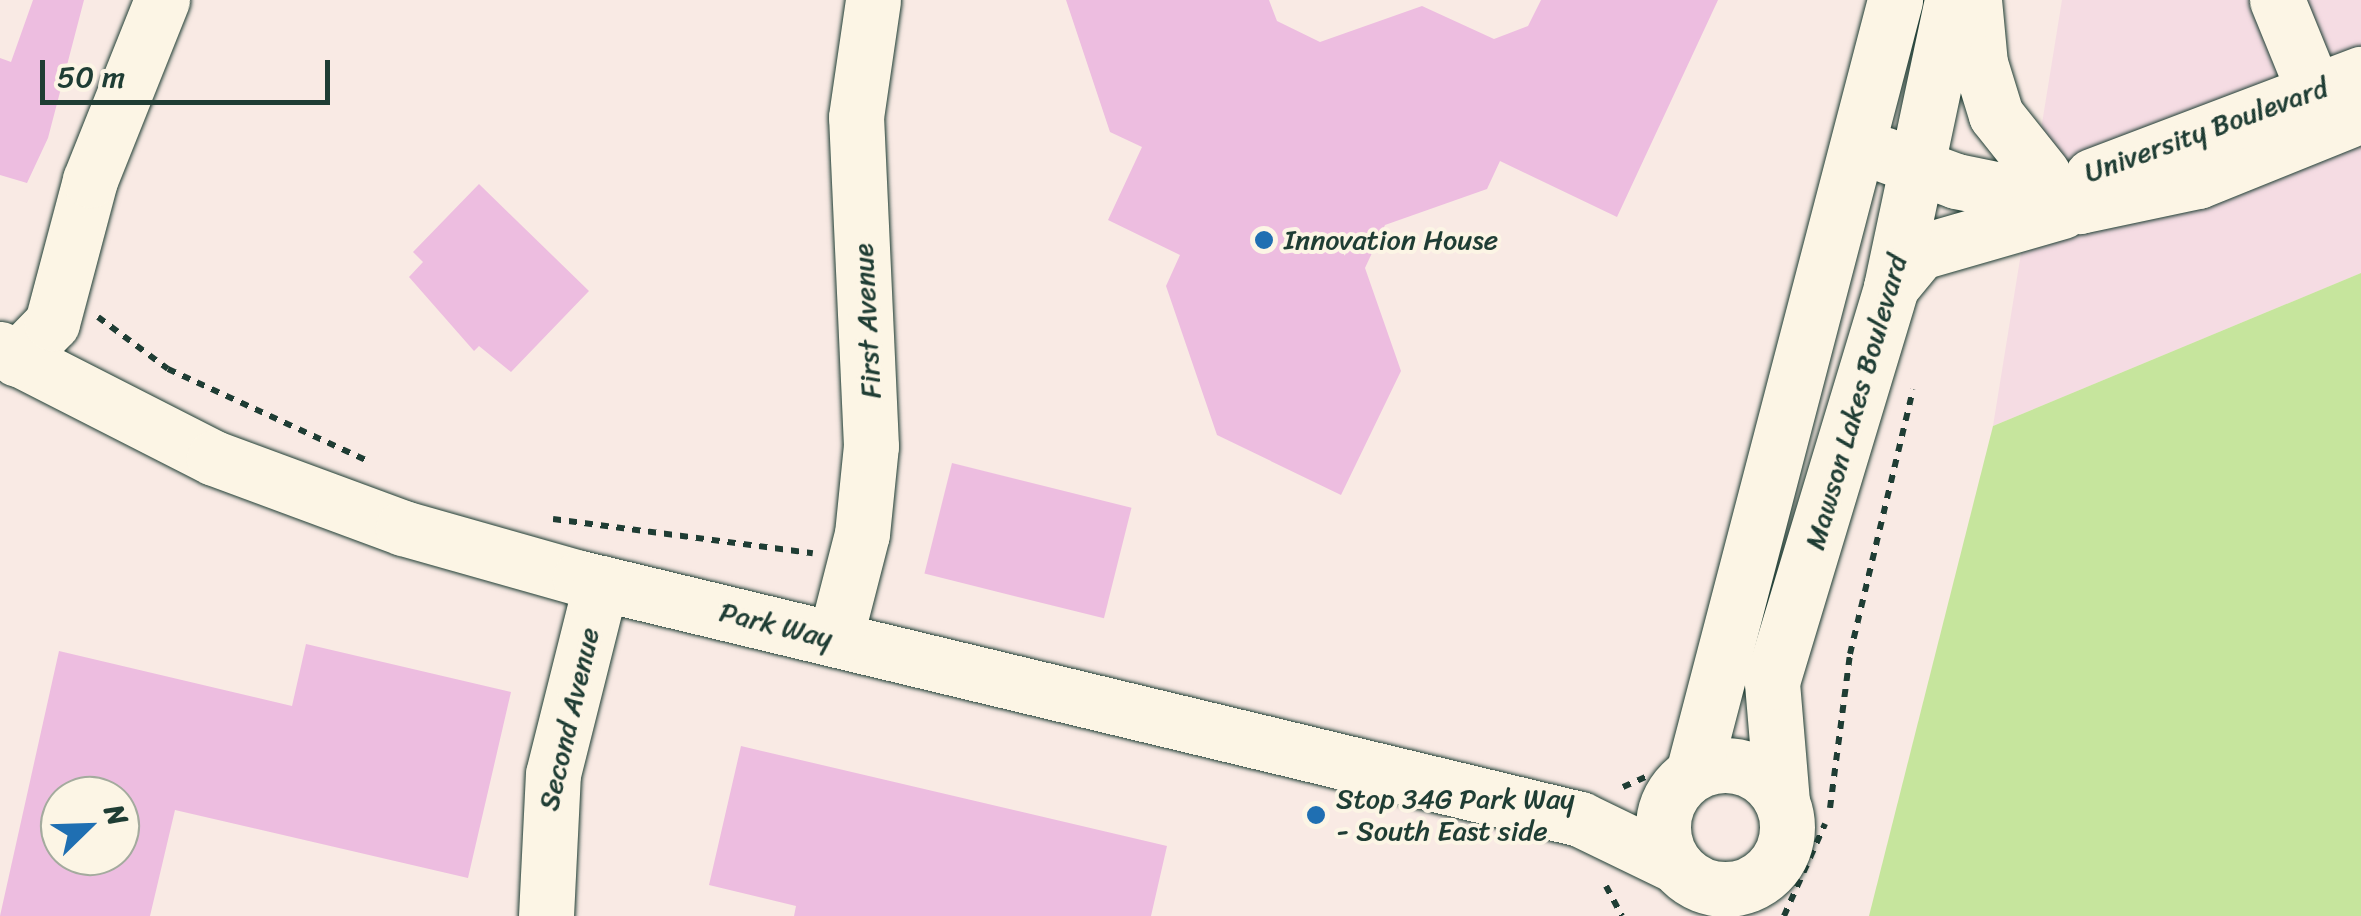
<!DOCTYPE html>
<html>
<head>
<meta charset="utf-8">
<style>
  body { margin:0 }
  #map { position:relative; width:2361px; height:916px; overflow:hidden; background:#f9eae4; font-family:Sriracha,sans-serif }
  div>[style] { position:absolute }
  .built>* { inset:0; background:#f5dce3 }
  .green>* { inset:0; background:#c6e59d }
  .building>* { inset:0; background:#edbde0; transform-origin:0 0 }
  .path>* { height:6px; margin-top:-3px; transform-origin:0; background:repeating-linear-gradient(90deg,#1f3d34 0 8px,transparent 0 16px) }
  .roads { filter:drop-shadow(0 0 2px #1f3d34) drop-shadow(0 0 2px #1f3d34) }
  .minor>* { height:55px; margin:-27.5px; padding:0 27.5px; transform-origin:27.5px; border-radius:27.5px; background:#fcf5e5 }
  .minor>.ring { margin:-27.5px; padding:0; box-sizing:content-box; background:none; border:55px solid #fcf5e5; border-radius:50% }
  .dots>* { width:28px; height:28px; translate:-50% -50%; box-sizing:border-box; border:5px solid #fcf5e5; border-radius:50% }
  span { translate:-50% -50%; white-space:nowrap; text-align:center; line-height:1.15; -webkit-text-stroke:8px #fcf5e5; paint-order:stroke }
  .street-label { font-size:28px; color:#1f3d34 }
  .poi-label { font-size:28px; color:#1f3d34 }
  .left { translate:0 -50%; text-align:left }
  .north { position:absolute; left:40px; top:776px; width:100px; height:100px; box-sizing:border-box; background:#fcf5e5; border:2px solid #a4ab9e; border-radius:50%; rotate:67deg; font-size:28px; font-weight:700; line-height:40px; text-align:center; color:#1f3d34 }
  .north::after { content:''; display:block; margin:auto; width:35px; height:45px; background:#1f6fb2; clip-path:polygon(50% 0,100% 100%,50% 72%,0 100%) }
  .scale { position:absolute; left:40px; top:60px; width:290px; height:45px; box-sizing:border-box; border:5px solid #1f3d34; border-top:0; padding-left:12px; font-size:30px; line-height:35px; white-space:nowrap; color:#1f3d34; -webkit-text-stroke:8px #fcf5e5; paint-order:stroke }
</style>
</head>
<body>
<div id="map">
  <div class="built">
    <i style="clip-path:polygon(2062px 0,2361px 0,2361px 273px,1993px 426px)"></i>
  </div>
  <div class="green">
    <i style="clip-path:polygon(2361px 273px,2361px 916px,1869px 916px,1993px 426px)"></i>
  </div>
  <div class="building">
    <i style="clip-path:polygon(33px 0,84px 0,48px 138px,27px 183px,0 175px,0 58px,11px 62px)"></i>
    <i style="clip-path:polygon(1066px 0,1269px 0,1277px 21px,1320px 42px,1422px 6px,1494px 39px,1528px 26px,1541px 0,1718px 0,1617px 217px,1500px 161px,1487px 189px,1385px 225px,1365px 268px,1401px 371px,1341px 495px,1217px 435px,1166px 286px,1180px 255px,1108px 220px,1142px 147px,1110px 132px)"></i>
    <i style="clip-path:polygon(479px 184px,589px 291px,511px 372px,479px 346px,474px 351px,409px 277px,423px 262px,413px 252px)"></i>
    <i style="left:952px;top:463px;width:185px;height:114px;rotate:14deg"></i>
    <i style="clip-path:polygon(evenodd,306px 644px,511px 692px,468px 878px,175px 810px,150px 916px,0 916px,59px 651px,292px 706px,306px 644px,60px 796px,120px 796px,120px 856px,60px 856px,60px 796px)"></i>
    <i style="clip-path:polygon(741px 746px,1167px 846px,1151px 916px,794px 916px,796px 906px,709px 885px)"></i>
  </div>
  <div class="path">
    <i style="left:98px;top:317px;width:87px;rotate:36.6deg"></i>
    <i style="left:168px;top:369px;width:220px;rotate:24.7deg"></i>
    <i style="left:553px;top:519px;width:262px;rotate:7.5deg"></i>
    <i style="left:1623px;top:787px;width:27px;rotate:-24deg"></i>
    <i style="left:1830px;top:808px;width:155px;rotate:-82.6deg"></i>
    <i style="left:1850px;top:654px;width:272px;rotate:-76.6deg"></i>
    <i style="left:1606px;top:886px;width:34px;rotate:62deg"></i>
    <i style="left:1784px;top:916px;width:101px;rotate:-66deg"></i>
  </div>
  <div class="roads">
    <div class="minor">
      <i style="left:1974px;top:0;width:63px;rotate:84.6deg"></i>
      <i style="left:1980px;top:63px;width:54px;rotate:72.9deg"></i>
      <i style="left:1996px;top:115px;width:75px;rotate:51.5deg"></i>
      <i style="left:2277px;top:0;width:100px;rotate:67.8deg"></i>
      <i style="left:1883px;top:154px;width:78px;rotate:20.3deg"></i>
      <i style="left:1956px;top:181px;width:126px;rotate:11.5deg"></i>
      <i style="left:2079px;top:206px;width:122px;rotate:-11.9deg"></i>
      <i style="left:2198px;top:181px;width:176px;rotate:-22deg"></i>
      <i style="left:2092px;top:176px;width:288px;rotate:-20.8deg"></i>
      <i style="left:1891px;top:287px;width:45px;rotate:-50.4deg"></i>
      <i style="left:1920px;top:252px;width:148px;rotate:-16.1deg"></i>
      <i style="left:0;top:349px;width:240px;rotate:27deg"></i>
      <i style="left:214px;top:458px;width:202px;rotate:20.3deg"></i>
      <i style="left:403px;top:528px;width:184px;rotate:15.8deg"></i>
      <i style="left:580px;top:578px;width:1029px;rotate:13.55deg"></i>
      <i style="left:1580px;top:819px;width:106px;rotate:25.8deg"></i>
      <i style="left:17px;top:359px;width:50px;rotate:-45.8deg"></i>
      <i style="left:52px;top:323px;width:148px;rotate:-75.1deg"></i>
      <i style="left:90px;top:180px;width:194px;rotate:-68.2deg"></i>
      <i style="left:835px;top:639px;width:108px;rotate:-75.6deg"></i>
      <i style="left:862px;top:534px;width:88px;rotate:-84.2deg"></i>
      <i style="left:871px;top:446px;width:329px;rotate:-92.6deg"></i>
      <i style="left:856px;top:117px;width:118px;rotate:-81.7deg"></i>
      <i class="ring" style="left:1663px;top:765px;width:69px;height:69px"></i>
      <i style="left:1693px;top:773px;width:799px;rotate:-75.35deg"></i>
      <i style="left:1782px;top:802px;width:120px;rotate:-94.8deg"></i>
      <i style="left:1772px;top:682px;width:413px;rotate:-73.2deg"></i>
      <i style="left:1891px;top:287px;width:293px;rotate:-78deg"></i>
      <i style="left:546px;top:916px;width:142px;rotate:-87.2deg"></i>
      <i style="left:553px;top:774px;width:197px;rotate:-75.9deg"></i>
    </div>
  </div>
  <div class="dots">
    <i style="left:1264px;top:240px;background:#1f6fb2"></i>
    <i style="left:1316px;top:815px;background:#1f6fb2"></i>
  </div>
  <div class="street-label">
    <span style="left:2206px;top:130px;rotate:-20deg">University Boulevard</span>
    <span style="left:867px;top:321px;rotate:-93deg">First Avenue</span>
    <span style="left:1856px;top:402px;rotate:-74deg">Mawson Lakes Boulevard</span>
    <span style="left:776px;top:625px;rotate:14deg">Park Way</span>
    <span style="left:569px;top:719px;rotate:-77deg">Second Avenue</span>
  </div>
  <div class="poi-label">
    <span class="left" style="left:1284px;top:240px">Innovation House</span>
    <span class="left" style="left:1336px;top:815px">Stop 34G Park Way<br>- South East side</span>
  </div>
  <div class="north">N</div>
  <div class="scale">50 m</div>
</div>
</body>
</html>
